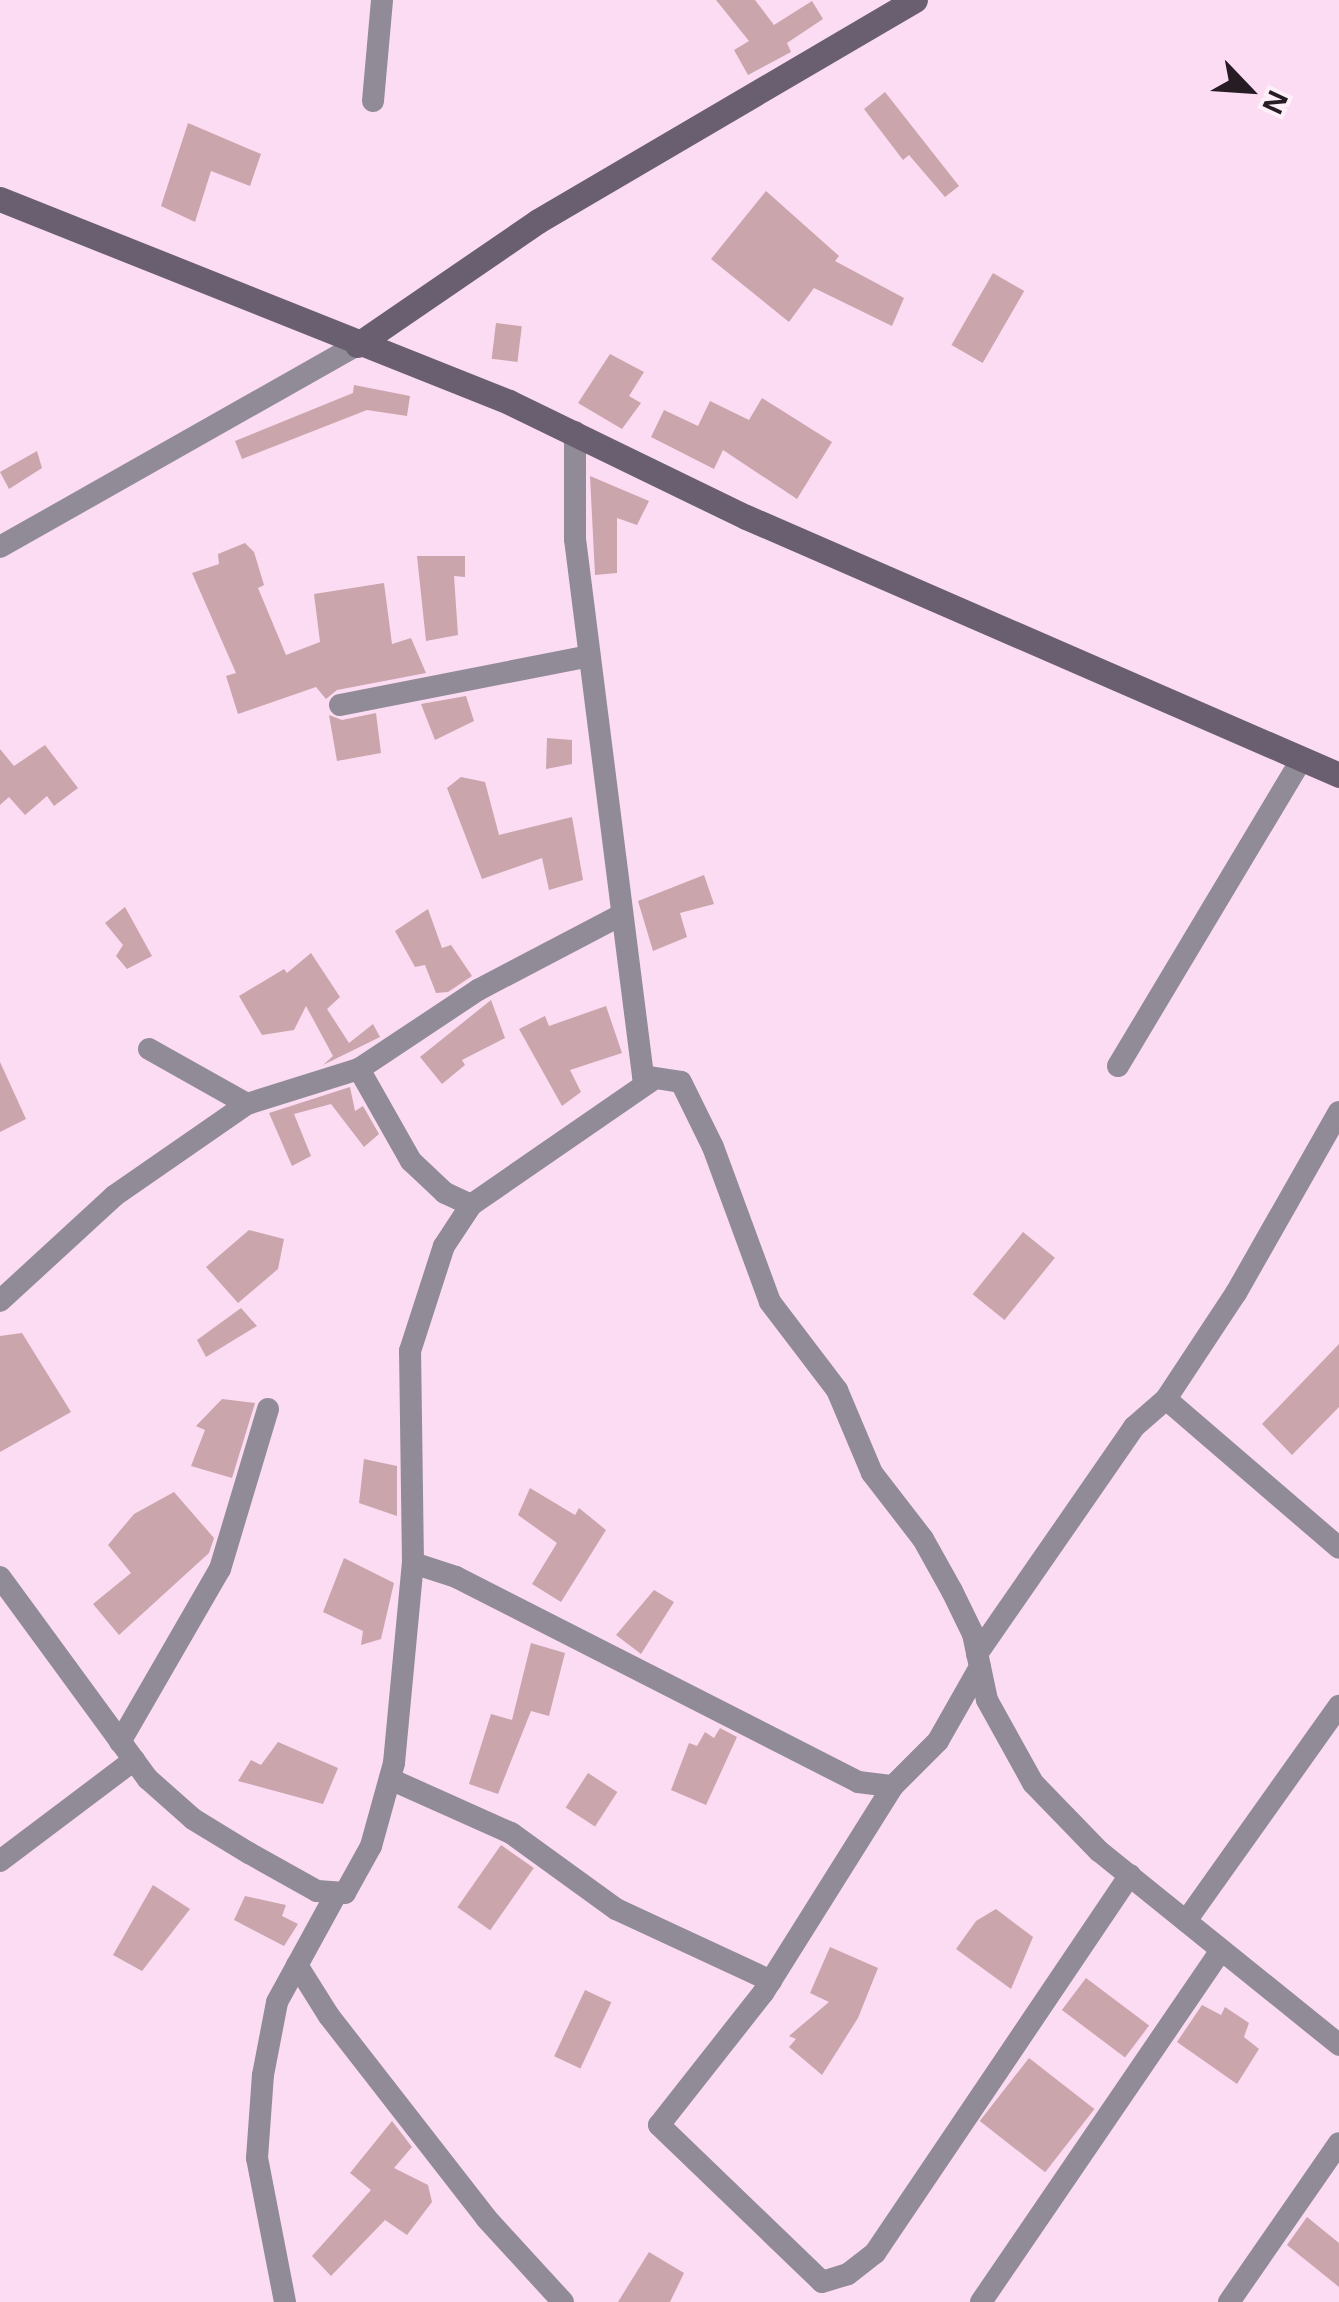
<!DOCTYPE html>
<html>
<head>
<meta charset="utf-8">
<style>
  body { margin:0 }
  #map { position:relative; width:1339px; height:2302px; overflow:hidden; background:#fcdcf2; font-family:"Noto Sans",sans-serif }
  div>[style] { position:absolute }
  .building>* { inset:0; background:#cba5ac; transform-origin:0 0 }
  .street>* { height:22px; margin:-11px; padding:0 11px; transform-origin:11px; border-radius:11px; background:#918a97 }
  .secondary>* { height:25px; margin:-12.5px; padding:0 12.5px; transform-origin:12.5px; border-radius:12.5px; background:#695f71 }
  span { translate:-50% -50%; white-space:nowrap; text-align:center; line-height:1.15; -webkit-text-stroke:8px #fdf0f8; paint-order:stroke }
  .north { position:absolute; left:1199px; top:40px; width:100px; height:100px; -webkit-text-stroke:8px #fdf0f8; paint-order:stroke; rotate:115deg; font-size:28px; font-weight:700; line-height:40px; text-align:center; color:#271c24 }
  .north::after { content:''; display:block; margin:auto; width:35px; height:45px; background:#271c24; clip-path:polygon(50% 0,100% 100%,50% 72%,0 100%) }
</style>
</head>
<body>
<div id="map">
  <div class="building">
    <i style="clip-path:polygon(716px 0,755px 0,774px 25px,812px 1px,823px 19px,787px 43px,791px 52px,748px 75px,734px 50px,749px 41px)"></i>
    <i style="clip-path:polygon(885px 92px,959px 186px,945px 197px,909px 155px,903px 160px,864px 109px)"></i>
    <i style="clip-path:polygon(188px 123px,261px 154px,250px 186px,211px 171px,195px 222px,161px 206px)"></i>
    <i style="clip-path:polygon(766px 191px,839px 256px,835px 261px,904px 298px,892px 326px,814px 288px,789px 322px,711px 259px)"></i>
    <i style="left:993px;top:273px;width:36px;height:83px;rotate:30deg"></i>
    <i style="left:496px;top:323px;width:26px;height:36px;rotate:7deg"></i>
    <i style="clip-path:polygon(610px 354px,644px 372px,629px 396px,641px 403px,622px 429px,578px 403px)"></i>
    <i style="clip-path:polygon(354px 385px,410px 396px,407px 416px,367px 410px,242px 459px,235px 441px,353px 393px)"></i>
    <i style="clip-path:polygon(762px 398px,832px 442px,797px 499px,723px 450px,714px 469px,651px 437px,664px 410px,698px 426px,710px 401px,749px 420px)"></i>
    <i style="clip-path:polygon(37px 451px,42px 468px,9px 489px,0 472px)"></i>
    <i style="clip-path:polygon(590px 476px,649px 501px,637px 525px,617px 518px,617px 573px,595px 575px)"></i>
    <i style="clip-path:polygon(245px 543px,254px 552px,264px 585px,258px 588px,286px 655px,320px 642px,314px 594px,384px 583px,392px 644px,411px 638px,426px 673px,337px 690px,326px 699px,316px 687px,238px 714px,226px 676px,236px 673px,192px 573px,219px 564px,218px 554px)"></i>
    <i style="clip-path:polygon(417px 556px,465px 556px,465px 577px,454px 576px,458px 635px,426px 641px)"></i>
    <i style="clip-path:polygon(466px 696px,474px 721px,435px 740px,421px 704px)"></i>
    <i style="clip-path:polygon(376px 713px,381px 753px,337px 761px,329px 715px,342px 720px)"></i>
    <i style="clip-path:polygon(547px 738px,572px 740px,572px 764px,546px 769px)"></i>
    <i style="clip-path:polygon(45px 745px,78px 788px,54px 806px,47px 796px,25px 815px,9px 797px,0 805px,0 749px,14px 766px)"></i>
    <i style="clip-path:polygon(461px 777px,485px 782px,499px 835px,572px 817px,583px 880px,549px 890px,542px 858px,482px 879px,447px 788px)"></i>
    <i style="clip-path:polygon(704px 875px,714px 904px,680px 913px,687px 937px,653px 951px,638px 901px)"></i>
    <i style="clip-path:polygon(125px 907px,152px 956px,127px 969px,116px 956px,123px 945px,105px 923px)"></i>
    <i style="clip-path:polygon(428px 909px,442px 948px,451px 945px,472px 976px,448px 992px,436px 993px,425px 965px,415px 967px,395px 931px)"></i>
    <i style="clip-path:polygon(311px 953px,340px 997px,327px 1009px,349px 1043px,373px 1024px,380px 1037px,323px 1065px,333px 1056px,306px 1006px,294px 1030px,262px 1035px,239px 996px,284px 969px,287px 973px)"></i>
    <i style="clip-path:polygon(491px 1000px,505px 1038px,462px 1060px,465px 1065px,442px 1084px,420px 1057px)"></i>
    <i style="clip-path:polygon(606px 1006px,622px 1053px,570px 1070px,581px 1092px,562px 1106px,519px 1029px,545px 1016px,549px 1026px)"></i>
    <i style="clip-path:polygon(0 1062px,26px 1119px,0 1132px)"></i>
    <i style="clip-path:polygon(350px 1087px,355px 1111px,363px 1106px,379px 1134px,364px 1147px,331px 1104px,294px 1114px,311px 1156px,292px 1166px,269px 1113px)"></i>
    <i style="clip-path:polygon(249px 1230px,284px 1239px,278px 1269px,238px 1303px,206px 1267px)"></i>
    <i style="left:1023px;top:1232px;width:41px;height:80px;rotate:39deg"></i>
    <i style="clip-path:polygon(241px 1308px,257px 1326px,206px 1357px,197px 1340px)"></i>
    <i style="clip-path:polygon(22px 1333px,71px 1412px,0 1452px,0 1336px)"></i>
    <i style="clip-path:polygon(1339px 1344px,1339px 1407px,1292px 1455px,1262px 1424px)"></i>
    <i style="clip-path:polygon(222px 1399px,255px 1403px,232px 1478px,191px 1466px,205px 1430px,196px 1426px)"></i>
    <i style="clip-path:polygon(364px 1459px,397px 1466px,397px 1516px,359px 1503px)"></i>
    <i style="clip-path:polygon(530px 1488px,575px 1515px,579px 1508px,606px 1530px,561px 1602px,532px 1584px,557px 1543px,518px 1515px)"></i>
    <i style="clip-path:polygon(174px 1492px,214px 1538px,209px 1553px,119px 1635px,93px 1604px,131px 1573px,108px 1545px,134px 1514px)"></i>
    <i style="clip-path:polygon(344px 1558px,394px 1583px,381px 1639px,361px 1645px,363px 1631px,323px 1612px)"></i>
    <i style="clip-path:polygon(654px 1590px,674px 1602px,641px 1654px,616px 1635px)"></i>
    <i style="clip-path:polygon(531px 1643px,565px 1653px,549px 1716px,531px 1711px,498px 1794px,469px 1784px,491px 1714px,512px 1720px)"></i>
    <i style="clip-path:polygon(720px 1728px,737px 1737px,706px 1805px,671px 1790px,689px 1743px,697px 1746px,705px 1732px,714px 1738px)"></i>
    <i style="clip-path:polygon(278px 1742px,338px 1768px,323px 1804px,238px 1781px,251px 1760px,261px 1765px)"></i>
    <i style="left:588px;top:1773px;width:35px;height:41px;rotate:33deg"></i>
    <i style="left:501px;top:1845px;width:40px;height:76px;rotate:35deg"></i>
    <i style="clip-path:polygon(153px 1885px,190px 1909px,142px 1971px,113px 1955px)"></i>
    <i style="clip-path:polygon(245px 1896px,286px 1905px,282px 1916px,298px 1924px,284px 1946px,234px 1920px)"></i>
    <i style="clip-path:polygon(996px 1909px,1033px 1937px,1011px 1989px,956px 1949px,976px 1921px)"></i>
    <i style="clip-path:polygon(830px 1947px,878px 1968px,858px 2018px,822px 2075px,789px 2047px,796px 2039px,789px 2036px,829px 2002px,810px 1993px)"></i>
    <i style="left:1086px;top:1978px;width:79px;height:40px;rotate:37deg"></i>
    <i style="left:585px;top:1990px;width:29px;height:73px;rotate:25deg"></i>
    <i style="clip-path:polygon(1202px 2005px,1221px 2015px,1225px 2007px,1249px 2023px,1244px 2037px,1259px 2049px,1237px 2084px,1177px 2042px)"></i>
    <i style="left:1029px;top:2058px;width:83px;height:80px;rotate:38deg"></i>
    <i style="clip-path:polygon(392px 2121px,412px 2147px,394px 2168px,428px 2185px,432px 2202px,407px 2235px,385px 2220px,331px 2276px,312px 2256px,371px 2190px,350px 2173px)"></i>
    <i style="clip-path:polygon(1307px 2217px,1339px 2243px,1339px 2287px,1287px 2245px)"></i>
    <i style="clip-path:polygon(649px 2252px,684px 2273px,670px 2302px,618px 2302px)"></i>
  </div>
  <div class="street">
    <i style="left:373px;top:101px;width:101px;rotate:-84.9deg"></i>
    <i style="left:575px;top:432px;width:107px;rotate:90deg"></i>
    <i style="left:575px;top:539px;width:541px;rotate:82.78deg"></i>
    <i style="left:643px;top:1076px;width:38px;rotate:9deg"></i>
    <i style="left:681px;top:1082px;width:72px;rotate:63.8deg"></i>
    <i style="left:713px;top:1147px;width:165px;rotate:69.8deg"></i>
    <i style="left:770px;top:1302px;width:111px;rotate:52.7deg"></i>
    <i style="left:837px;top:1390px;width:90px;rotate:67.1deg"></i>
    <i style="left:872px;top:1473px;width:83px;rotate:52.3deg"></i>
    <i style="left:923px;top:1539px;width:60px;rotate:60.9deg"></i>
    <i style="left:952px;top:1591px;width:48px;rotate:64deg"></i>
    <i style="left:973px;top:1634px;width:67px;rotate:78deg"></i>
    <i style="left:987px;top:1700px;width:95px;rotate:61deg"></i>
    <i style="left:1033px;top:1783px;width:95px;rotate:45.9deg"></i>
    <i style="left:1099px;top:1851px;width:309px;rotate:38.9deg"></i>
    <i style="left:0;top:547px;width:410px;rotate:-29.5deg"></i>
    <i style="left:340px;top:705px;width:254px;rotate:-11.1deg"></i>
    <i style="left:149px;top:1049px;width:112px;rotate:29.3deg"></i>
    <i style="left:247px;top:1104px;width:117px;rotate:-17.4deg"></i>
    <i style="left:1118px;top:1066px;width:358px;rotate:-59.1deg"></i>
    <i style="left:471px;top:1205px;width:29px;rotate:-155deg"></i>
    <i style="left:445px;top:1193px;width:47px;rotate:-136.7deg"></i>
    <i style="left:411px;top:1161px;width:106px;rotate:-119.5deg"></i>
    <i style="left:359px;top:1069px;width:143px;rotate:-33.6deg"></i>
    <i style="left:478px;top:990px;width:161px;rotate:-27.7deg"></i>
    <i style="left:0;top:1301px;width:155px;rotate:-42.6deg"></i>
    <i style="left:114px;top:1196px;width:162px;rotate:-34.7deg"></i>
    <i style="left:1166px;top:1399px;width:228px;rotate:40.7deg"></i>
    <i style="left:413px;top:1563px;width:45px;rotate:18deg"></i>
    <i style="left:456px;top:1577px;width:451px;rotate:27deg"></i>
    <i style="left:858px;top:1782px;width:35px;rotate:7deg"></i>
    <i style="left:0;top:1577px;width:250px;rotate:53.8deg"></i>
    <i style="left:148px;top:1779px;width:60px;rotate:41.6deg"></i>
    <i style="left:193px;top:1819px;width:66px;rotate:31.3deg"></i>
    <i style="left:249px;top:1853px;width:78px;rotate:29.2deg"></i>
    <i style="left:317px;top:1891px;width:28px;rotate:4deg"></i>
    <i style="left:345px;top:1893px;width:54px;rotate:-61deg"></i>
    <i style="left:371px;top:1846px;width:86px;rotate:-74.5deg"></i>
    <i style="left:394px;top:1763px;width:201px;rotate:-84.6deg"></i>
    <i style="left:413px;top:1563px;width:212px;rotate:-90.8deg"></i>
    <i style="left:410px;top:1351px;width:110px;rotate:-72.1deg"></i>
    <i style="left:444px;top:1246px;width:49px;rotate:-56.6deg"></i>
    <i style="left:471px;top:1205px;width:219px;rotate:-34.6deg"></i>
    <i style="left:977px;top:1654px;width:276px;rotate:-55.3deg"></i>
    <i style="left:1134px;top:1427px;width:43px;rotate:-41.2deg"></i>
    <i style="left:1166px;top:1399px;width:127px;rotate:-56.6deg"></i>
    <i style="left:1236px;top:1293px;width:208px;rotate:-60.4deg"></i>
    <i style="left:980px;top:1667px;width:85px;rotate:119.6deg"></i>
    <i style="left:938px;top:1741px;width:64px;rotate:135deg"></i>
    <i style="left:893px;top:1786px;width:244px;rotate:122.1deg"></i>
    <i style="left:763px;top:1993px;width:168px;rotate:128.2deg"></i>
    <i style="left:659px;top:2125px;width:226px;rotate:43.9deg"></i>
    <i style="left:822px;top:2282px;width:27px;rotate:-17deg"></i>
    <i style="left:848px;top:2274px;width:34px;rotate:-38deg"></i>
    <i style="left:875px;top:2253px;width:456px;rotate:-56deg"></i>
    <i style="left:120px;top:1742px;width:200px;rotate:-60deg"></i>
    <i style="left:220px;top:1569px;width:167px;rotate:-73.3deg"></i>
    <i style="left:390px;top:1779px;width:133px;rotate:24.1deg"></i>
    <i style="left:511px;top:1833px;width:130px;rotate:35.9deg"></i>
    <i style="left:616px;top:1909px;width:171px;rotate:24.9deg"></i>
    <i style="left:0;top:1861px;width:168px;rotate:-37deg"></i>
    <i style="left:1186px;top:1921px;width:264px;rotate:-54.6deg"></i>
    <i style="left:297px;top:1965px;width:60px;rotate:57.9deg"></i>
    <i style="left:329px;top:2016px;width:256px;rotate:52.1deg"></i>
    <i style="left:486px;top:2218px;width:114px;rotate:47.5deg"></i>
    <i style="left:285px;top:2302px;width:147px;rotate:-101deg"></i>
    <i style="left:257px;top:2158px;width:83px;rotate:-85.9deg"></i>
    <i style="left:263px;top:2075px;width:74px;rotate:-79.1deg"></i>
    <i style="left:277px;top:2002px;width:121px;rotate:-61.3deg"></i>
    <i style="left:981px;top:2302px;width:426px;rotate:-55.7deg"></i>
    <i style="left:1229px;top:2302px;width:193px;rotate:-55.3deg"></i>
  </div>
  <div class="secondary">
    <i style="left:0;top:199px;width:548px;rotate:21.74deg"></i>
    <i style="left:509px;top:402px;width:263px;rotate:25.9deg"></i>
    <i style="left:746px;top:517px;width:647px;rotate:23.51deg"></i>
    <i style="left:357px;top:345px;width:219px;rotate:-34.4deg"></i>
    <i style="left:538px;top:221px;width:437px;rotate:-30.4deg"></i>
  </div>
  <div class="north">N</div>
</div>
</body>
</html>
